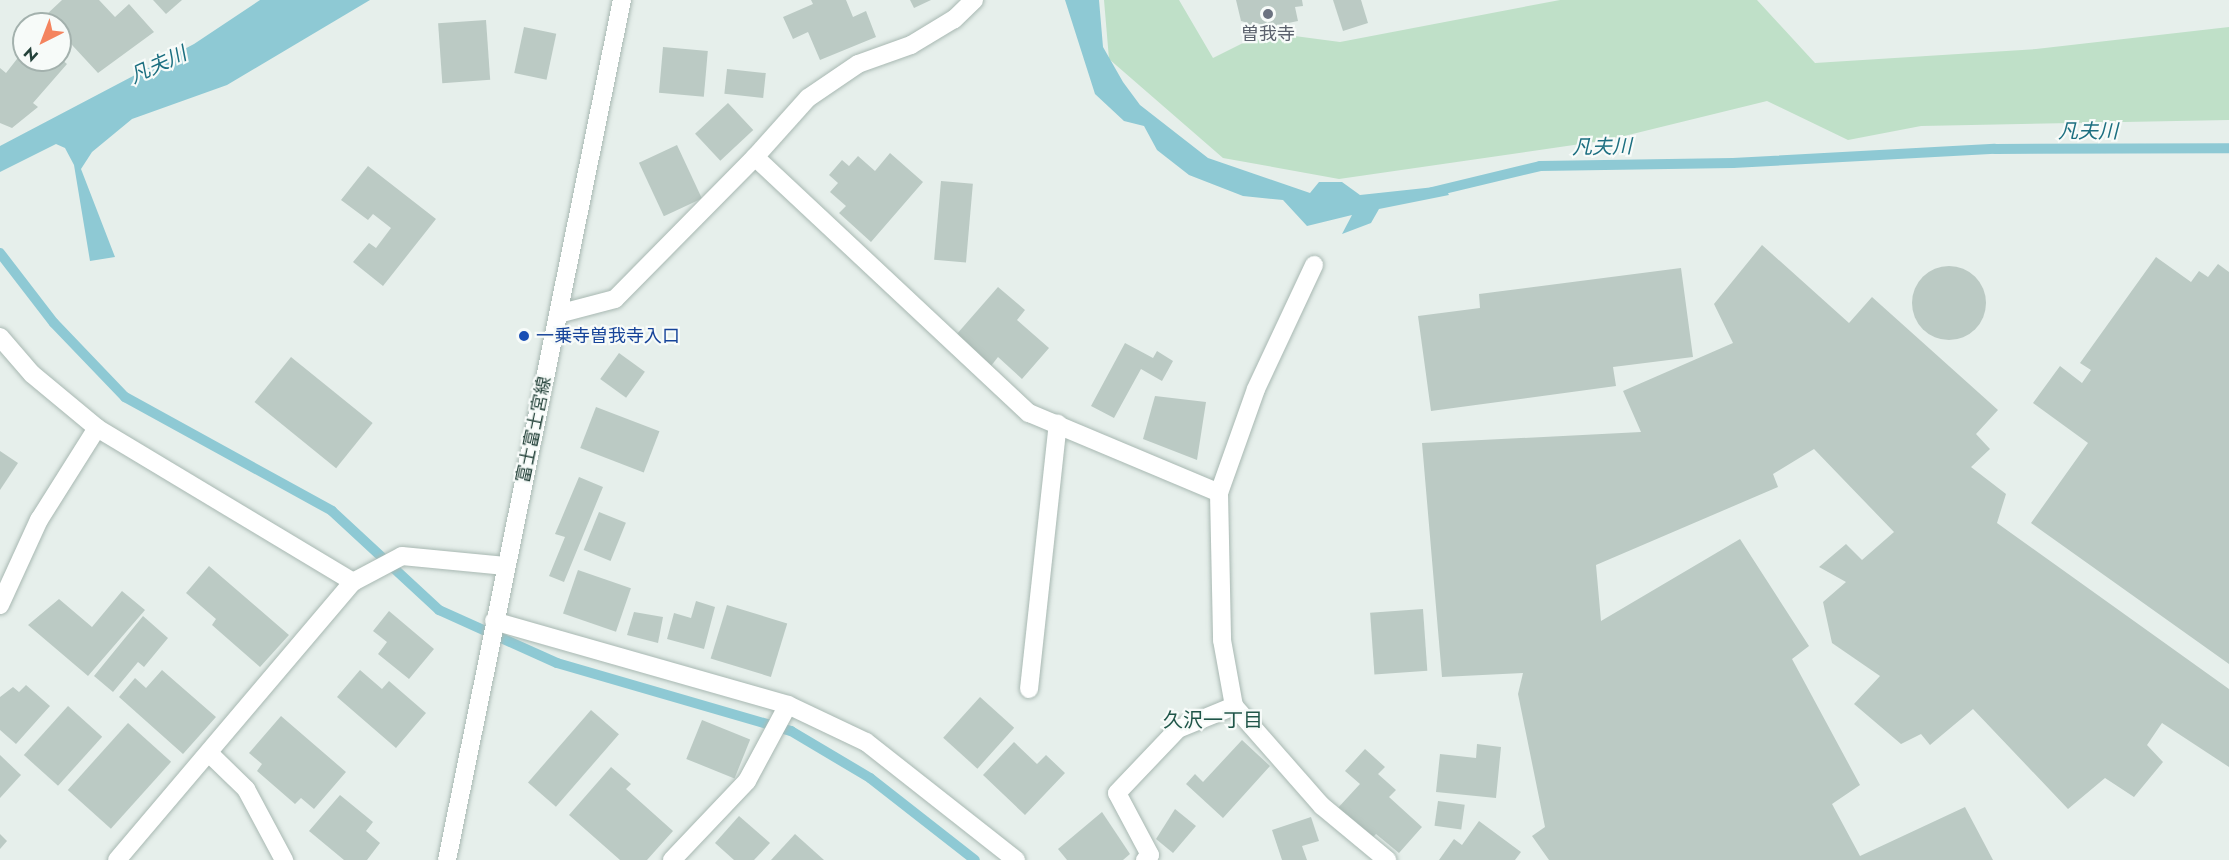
<!DOCTYPE html>
<html>
<head>
<meta charset="utf-8">
<style>
  body { margin:0 }
  #map { position:relative; width:2229px; height:860px; overflow:hidden; background:#e6efeb; font-family:Jost,"Noto Sans JP",sans-serif }
  div>[style] { position:absolute }
  .green>* { inset:0; background:#bfe0c8 }
  .water>* { inset:0; background:#8ec9d4 }
  .stream>* { height:10px; margin:-5px; padding:0 5px; transform-origin:5px; border-radius:5px; background:#8ec9d4 }
  .building>* { inset:0; background:#bbcac4; transform-origin:0 0 }
  .round { border-radius:50% }
  .roads { filter:drop-shadow(0 0 2px #a8b8b2) drop-shadow(0 0 2px #a8b8b2) }
  .lane>* { height:18px; margin:-9px; padding:0 9px; transform-origin:9px; border-radius:9px; background:#fff }
  .street>* { height:18px; margin:-9px; padding:0 9px; transform-origin:9px; border-radius:9px; background:#fff }
  .secondary>* { height:18px; margin:-9px; padding:0 9px; transform-origin:9px; border-radius:9px; background:#fff }
  .dots>* { width:16px; height:16px; translate:-50% -50%; box-sizing:border-box; border:3px solid #f7fbf9; border-radius:50% }
  span { translate:-50% -50%; white-space:nowrap; text-align:center; line-height:1.15; -webkit-text-stroke:4.5px #f7fbf9; paint-order:stroke }
  .worship-label { font-size:18px; color:#5b616d }
  .transit-label { font-size:18px; color:#164399 }
  .left { translate:0 -50%; text-align:left }
  .street-label { font-size:18px; color:#24423a }
  .water-label { font-size:20px; color:#1c6f80; font-style:italic }
  .neighbourhood-label { font-size:20px; color:#1f5548 }
  .north { position:absolute; left:12px; top:12px; width:60px; height:60px; box-sizing:border-box; background:#f7fbf9; border:2px solid #a3b1ad; border-radius:50%; rotate:222deg; font-size:16px; font-weight:700; line-height:24px; text-align:center; color:#24423a }
  .north::after { content:''; display:block; margin:auto; width:21px; height:27px; background:#f4845f; clip-path:polygon(50% 0,100% 100%,50% 72%,0 100%) }
</style>
</head>
<body>
<div id="map">
  <div class="green">
    <i style="clip-path:polygon(1104px 0,1179px 0,1213px 58px,1265px 32px,1340px 42px,1560px 0,1757px 0,1815px 63px,2036px 49px,2229px 27px,2229px 120px,1921px 126px,1848px 140px,1767px 101px,1608px 140px,1339px 179px,1223px 158px,1109px 59px)"></i>
  </div>
  <div class="water">
    <i style="clip-path:polygon(260px 0,370px 0,227px 85px,132px 119px,92px 152px,81px 169px,115px 257px,90px 261px,74px 165px,65px 148px,56px 144px,0 172px,0 146px,194px 44px)"></i>
    <i style="clip-path:polygon(1065px 0,1099px 0,1103px 47px,1123px 82px,1140px 105px,1208px 158px,1310px 193px,1319px 182px,1342px 182px,1360px 195px,1444px 186px,1449px 195px,1379px 209px,1371px 223px,1342px 234px,1352px 215px,1307px 226px,1283px 200px,1243px 196px,1189px 175px,1157px 150px,1144px 126px,1124px 121px,1095px 94px)"></i>
  </div>
  <div class="stream">
    <i style="left:1432px;top:192px;width:111px;rotate:-13.5deg"></i>
    <i style="left:1540px;top:166px;width:193px;rotate:-0.9deg"></i>
    <i style="left:1733px;top:163px;width:262px;rotate:-3.1deg"></i>
    <i style="left:1995px;top:149px;width:234px;rotate:-0.2deg"></i>
    <i style="left:0;top:253px;width:88px;rotate:52.4deg"></i>
    <i style="left:54px;top:323px;width:103px;rotate:46.2deg"></i>
    <i style="left:125px;top:397px;width:236px;rotate:28.8deg"></i>
    <i style="left:332px;top:511px;width:146px;rotate:42.8deg"></i>
    <i style="left:439px;top:610px;width:129px;rotate:24.2deg"></i>
    <i style="left:557px;top:663px;width:244px;rotate:16.2deg"></i>
    <i style="left:791px;top:731px;width:92px;rotate:30.7deg"></i>
    <i style="left:870px;top:778px;width:133px;rotate:38deg"></i>
  </div>
  <div class="building">
    <i style="clip-path:polygon(62px 0,99px 0,115px 17px,129px 4px,154px 32px,98px 73px,60px 32px,60px 24px,45px 16px)"></i>
    <i style="clip-path:polygon(153px 0,182px 0,166px 14px)"></i>
    <i style="clip-path:polygon(811px 0,846px 0,853px 17px,866px 11px,876px 37px,820px 60px,808px 32px,793px 39px,783px 17px,813px 4px)"></i>
    <i style="clip-path:polygon(910px 0,931px 0,914px 8px)"></i>
    <i style="clip-path:polygon(1236px 0,1302px 0,1303px 6px,1295px 7px,1298px 21px,1250px 31px,1248px 23px,1241px 21px)"></i>
    <i style="clip-path:polygon(1333px 0,1361px 0,1368px 23px,1343px 31px)"></i>
    <i style="left:486px;top:20px;width:60px;height:48px;rotate:86deg"></i>
    <i style="left:524px;top:27px;width:33px;height:47px;rotate:12deg"></i>
    <i style="left:663px;top:47px;width:45px;height:46px;rotate:5deg"></i>
    <i style="clip-path:polygon(24px 50px,24px 60px,60px 58px,67px 64px,33px 103px,38px 107px,12px 128px,0 123px,0 68px,6px 73px)"></i>
    <i style="left:727px;top:69px;width:39px;height:25px;rotate:6deg"></i>
    <i style="left:728px;top:103px;width:37px;height:45px;rotate:47deg"></i>
    <i style="left:677px;top:145px;width:59px;height:42px;rotate:65deg"></i>
    <i style="clip-path:polygon(890px 153px,923px 182px,871px 242px,839px 213px,846px 206px,830px 192px,838px 183px,829px 175px,842px 160px,849px 166px,858px 156px,875px 171px)"></i>
    <i style="clip-path:polygon(368px 166px,436px 219px,383px 286px,353px 262px,369px 243px,376px 248px,391px 228px,373px 214px,368px 220px,341px 200px)"></i>
    <i style="left:941px;top:181px;width:32px;height:79px;rotate:5deg"></i>
    <i style="clip-path:polygon(1762px 245px,1849px 323px,1872px 297px,1998px 410px,1976px 434px,1990px 449px,1971px 467px,2006px 494px,1997px 523px,2229px 689px,2229px 767px,2162px 723px,2147px 745px,2163px 762px,2134px 797px,2105px 778px,2068px 809px,1973px 709px,1930px 745px,1921px 734px,1901px 744px,1854px 704px,1880px 676px,1832px 643px,1823px 602px,1846px 582px,1819px 567px,1846px 544px,1862px 560px,1894px 532px,1814px 449px,1773px 474px,1778px 487px,1596px 565px,1601px 621px,1740px 539px,1809px 646px,1792px 659px,1860px 785px,1832px 804px,1860px 856px,1965px 807px,1993px 860px,1549px 860px,1532px 836px,1545px 827px,1518px 694px,1523px 673px,1442px 677px,1422px 443px,1641px 432px,1623px 391px,1733px 343px,1714px 304px)"></i>
    <i style="clip-path:polygon(2156px 257px,2191px 282px,2199px 271px,2208px 277px,2218px 264px,2229px 272px,2229px 664px,2031px 523px,2088px 443px,2033px 403px,2060px 366px,2082px 383px,2091px 370px,2080px 363px)"></i>
    <i class="round" style="left:1912px;top:266px;width:74px;height:74px"></i>
    <i style="clip-path:polygon(1681px 268px,1693px 357px,1613px 367px,1616px 386px,1431px 411px,1418px 316px,1480px 308px,1479px 294px)"></i>
    <i style="clip-path:polygon(998px 287px,1025px 310px,1017px 320px,1049px 348px,1022px 379px,998px 357px,991px 366px,956px 335px)"></i>
    <i style="clip-path:polygon(1125px 343px,1153px 358px,1157px 351px,1173px 361px,1162px 381px,1141px 369px,1114px 418px,1091px 406px)"></i>
    <i style="left:619px;top:353px;width:32px;height:32px;rotate:36deg"></i>
    <i style="left:291px;top:357px;width:105px;height:58px;rotate:39deg"></i>
    <i style="clip-path:polygon(1155px 396px,1206px 402px,1197px 460px,1143px 439px)"></i>
    <i style="left:596px;top:407px;width:68px;height:44px;rotate:21deg"></i>
    <i style="clip-path:polygon(0 451px,18px 463px,0 490px)"></i>
    <i style="clip-path:polygon(579px 477px,603px 487px,564px 582px,549px 576px,565px 537px,555px 534px)"></i>
    <i style="left:599px;top:512px;width:29px;height:41px;rotate:22deg"></i>
    <i style="clip-path:polygon(209px 566px,289px 635px,260px 667px,212px 625px,216px 619px,186px 593px)"></i>
    <i style="left:578px;top:570px;width:56px;height:46px;rotate:19deg"></i>
    <i style="clip-path:polygon(122px 591px,145px 610px,88px 676px,28px 625px,59px 599px,92px 627px)"></i>
    <i style="clip-path:polygon(696px 601px,715px 607px,704px 649px,667px 639px,674px 613px,691px 618px)"></i>
    <i style="left:727px;top:605px;width:63px;height:56px;rotate:17deg"></i>
    <i style="left:1423px;top:609px;width:62px;height:53px;rotate:86deg"></i>
    <i style="clip-path:polygon(389px 611px,434px 649px,409px 679px,378px 654px,387px 642px,373px 631px)"></i>
    <i style="clip-path:polygon(634px 612px,663px 617px,658px 643px,627px 635px)"></i>
    <i style="clip-path:polygon(143px 616px,168px 638px,144px 667px,138px 662px,113px 692px,94px 676px)"></i>
    <i style="clip-path:polygon(162px 670px,216px 717px,183px 754px,119px 697px,135px 678px,146px 688px)"></i>
    <i style="clip-path:polygon(360px 670px,382px 689px,389px 681px,426px 713px,396px 748px,337px 697px)"></i>
    <i style="clip-path:polygon(26px 685px,50px 706px,16px 744px,0 730px,0 697px,13px 687px,19px 692px)"></i>
    <i style="left:980px;top:697px;width:46px;height:55px;rotate:42deg"></i>
    <i style="left:68px;top:706px;width:46px;height:66px;rotate:42deg"></i>
    <i style="left:591px;top:710px;width:37px;height:96px;rotate:41deg"></i>
    <i style="clip-path:polygon(281px 716px,346px 772px,314px 809px,301px 798px,295px 804px,257px 771px,262px 764px,249px 753px)"></i>
    <i style="left:702px;top:720px;width:52px;height:42px;rotate:22deg"></i>
    <i style="left:128px;top:723px;width:58px;height:90px;rotate:42deg"></i>
    <i style="clip-path:polygon(1242px 740px,1270px 766px,1223px 818px,1186px 784px,1195px 774px,1203px 782px)"></i>
    <i style="clip-path:polygon(1014px 742px,1037px 764px,1046px 755px,1065px 773px,1025px 815px,983px 775px)"></i>
    <i style="clip-path:polygon(1477px 744px,1501px 747px,1496px 798px,1436px 792px,1440px 754px,1476px 758px)"></i>
    <i style="clip-path:polygon(1365px 749px,1385px 767px,1378px 774px,1396px 790px,1389px 797px,1422px 827px,1399px 853px,1376px 834px,1370px 840px,1336px 810px,1360px 784px,1345px 771px)"></i>
    <i style="clip-path:polygon(0 755px,21px 775px,0 798px)"></i>
    <i style="clip-path:polygon(611px 767px,631px 784px,626px 789px,673px 831px,647px 860px,620px 860px,569px 815px)"></i>
    <i style="clip-path:polygon(340px 795px,373px 822px,366px 831px,380px 843px,367px 860px,344px 860px,309px 831px)"></i>
    <i style="left:1438px;top:801px;width:27px;height:25px;rotate:8deg"></i>
    <i style="clip-path:polygon(1175px 809px,1196px 826px,1173px 853px,1156px 839px)"></i>
    <i style="clip-path:polygon(1102px 812px,1130px 854px,1123px 860px,1067px 860px,1058px 849px)"></i>
    <i style="clip-path:polygon(739px 816px,770px 843px,754px 860px,734px 860px,715px 843px)"></i>
    <i style="clip-path:polygon(1311px 817px,1319px 841px,1302px 846px,1307px 860px,1282px 860px,1272px 830px)"></i>
    <i style="clip-path:polygon(1479px 821px,1521px 852px,1515px 860px,1439px 860px,1454px 839px,1462px 845px)"></i>
    <i style="clip-path:polygon(0 834px,7px 841px,0 849px)"></i>
    <i style="clip-path:polygon(795px 834px,824px 860px,771px 860px)"></i>
  </div>
  <div class="roads">
    <div class="lane">
      <i style="left:1145px;top:860px;width:7px;rotate:-45deg"></i>
      <i style="left:1150px;top:855px;width:70px;rotate:-118deg"></i>
      <i style="left:1117px;top:793px;width:88px;rotate:-46.4deg"></i>
      <i style="left:1178px;top:729px;width:61px;rotate:-22.3deg"></i>
    </div>
    <div class="street">
      <i style="left:974px;top:0;width:28px;rotate:136deg"></i>
      <i style="left:954px;top:19px;width:50px;rotate:148.8deg"></i>
      <i style="left:911px;top:45px;width:56px;rotate:160.3deg"></i>
      <i style="left:858px;top:64px;width:60px;rotate:145.8deg"></i>
      <i style="left:808px;top:98px;width:79px;rotate:131.9deg"></i>
      <i style="left:755px;top:157px;width:375px;rotate:43.1deg"></i>
      <i style="left:1029px;top:413px;width:206px;rotate:22.8deg"></i>
      <i style="left:1219px;top:493px;width:147px;rotate:88.8deg"></i>
      <i style="left:1222px;top:640px;width:67px;rotate:79.7deg"></i>
      <i style="left:1234px;top:706px;width:133px;rotate:48.7deg"></i>
      <i style="left:1322px;top:806px;width:85px;rotate:39.7deg"></i>
      <i style="left:558px;top:314px;width:59px;rotate:-14.7deg"></i>
      <i style="left:615px;top:299px;width:199px;rotate:-45.4deg"></i>
      <i style="left:0;top:337px;width:49px;rotate:49.1deg"></i>
      <i style="left:32px;top:374px;width:85px;rotate:39.7deg"></i>
      <i style="left:97px;top:428px;width:299px;rotate:31deg"></i>
      <i style="left:1219px;top:493px;width:110px;rotate:-70.4deg"></i>
      <i style="left:1256px;top:389px;width:137px;rotate:-64.9deg"></i>
      <i style="left:0;top:605px;width:94px;rotate:-65.4deg"></i>
      <i style="left:39px;top:520px;width:109px;rotate:-57.8deg"></i>
      <i style="left:494px;top:621px;width:306px;rotate:15.9deg"></i>
      <i style="left:788px;top:705px;width:86px;rotate:25.4deg"></i>
      <i style="left:866px;top:742px;width:191px;rotate:38.2deg"></i>
      <i style="left:1029px;top:689px;width:267px;rotate:-83.8deg"></i>
      <i style="left:211px;top:755px;width:49px;rotate:44.2deg"></i>
      <i style="left:246px;top:789px;width:81px;rotate:61.8deg"></i>
      <i style="left:117px;top:860px;width:365px;rotate:-49.7deg"></i>
      <i style="left:353px;top:582px;width:55px;rotate:-28deg"></i>
      <i style="left:402px;top:556px;width:104px;rotate:5.5deg"></i>
      <i style="left:672px;top:860px;width:109px;rotate:-46.5deg"></i>
      <i style="left:747px;top:781px;width:86px;rotate:-61.7deg"></i>
    </div>
    <div class="secondary">
      <i style="left:447px;top:860px;width:878px;rotate:-78.5deg"></i>
    </div>
  </div>
  <div class="dots">
    <i style="left:1268px;top:14px;background:#6b7280"></i>
    <i style="left:524px;top:336px;background:#1a4fb4"></i>
  </div>
  <div class="worship-label">
    <span style="left:1268px;top:34px">曽我寺</span>
  </div>
  <div class="transit-label">
    <span class="left" style="left:536px;top:336px">一乗寺曽我寺入口</span>
  </div>
  <div class="street-label">
    <span style="left:534px;top:430px;rotate:-78deg">富士富士宮線</span>
  </div>
  <div class="water-label">
    <span style="left:158px;top:65px;rotate:-25deg">凡夫川</span>
    <span style="left:2088px;top:131px">凡夫川</span>
    <span style="left:1602px;top:147px;rotate:-1deg">凡夫川</span>
  </div>
  <div class="neighbourhood-label">
    <span style="left:1213px;top:720px">久沢一丁目</span>
  </div>
  <div class="north">N</div>
</div>
</body>
</html>
